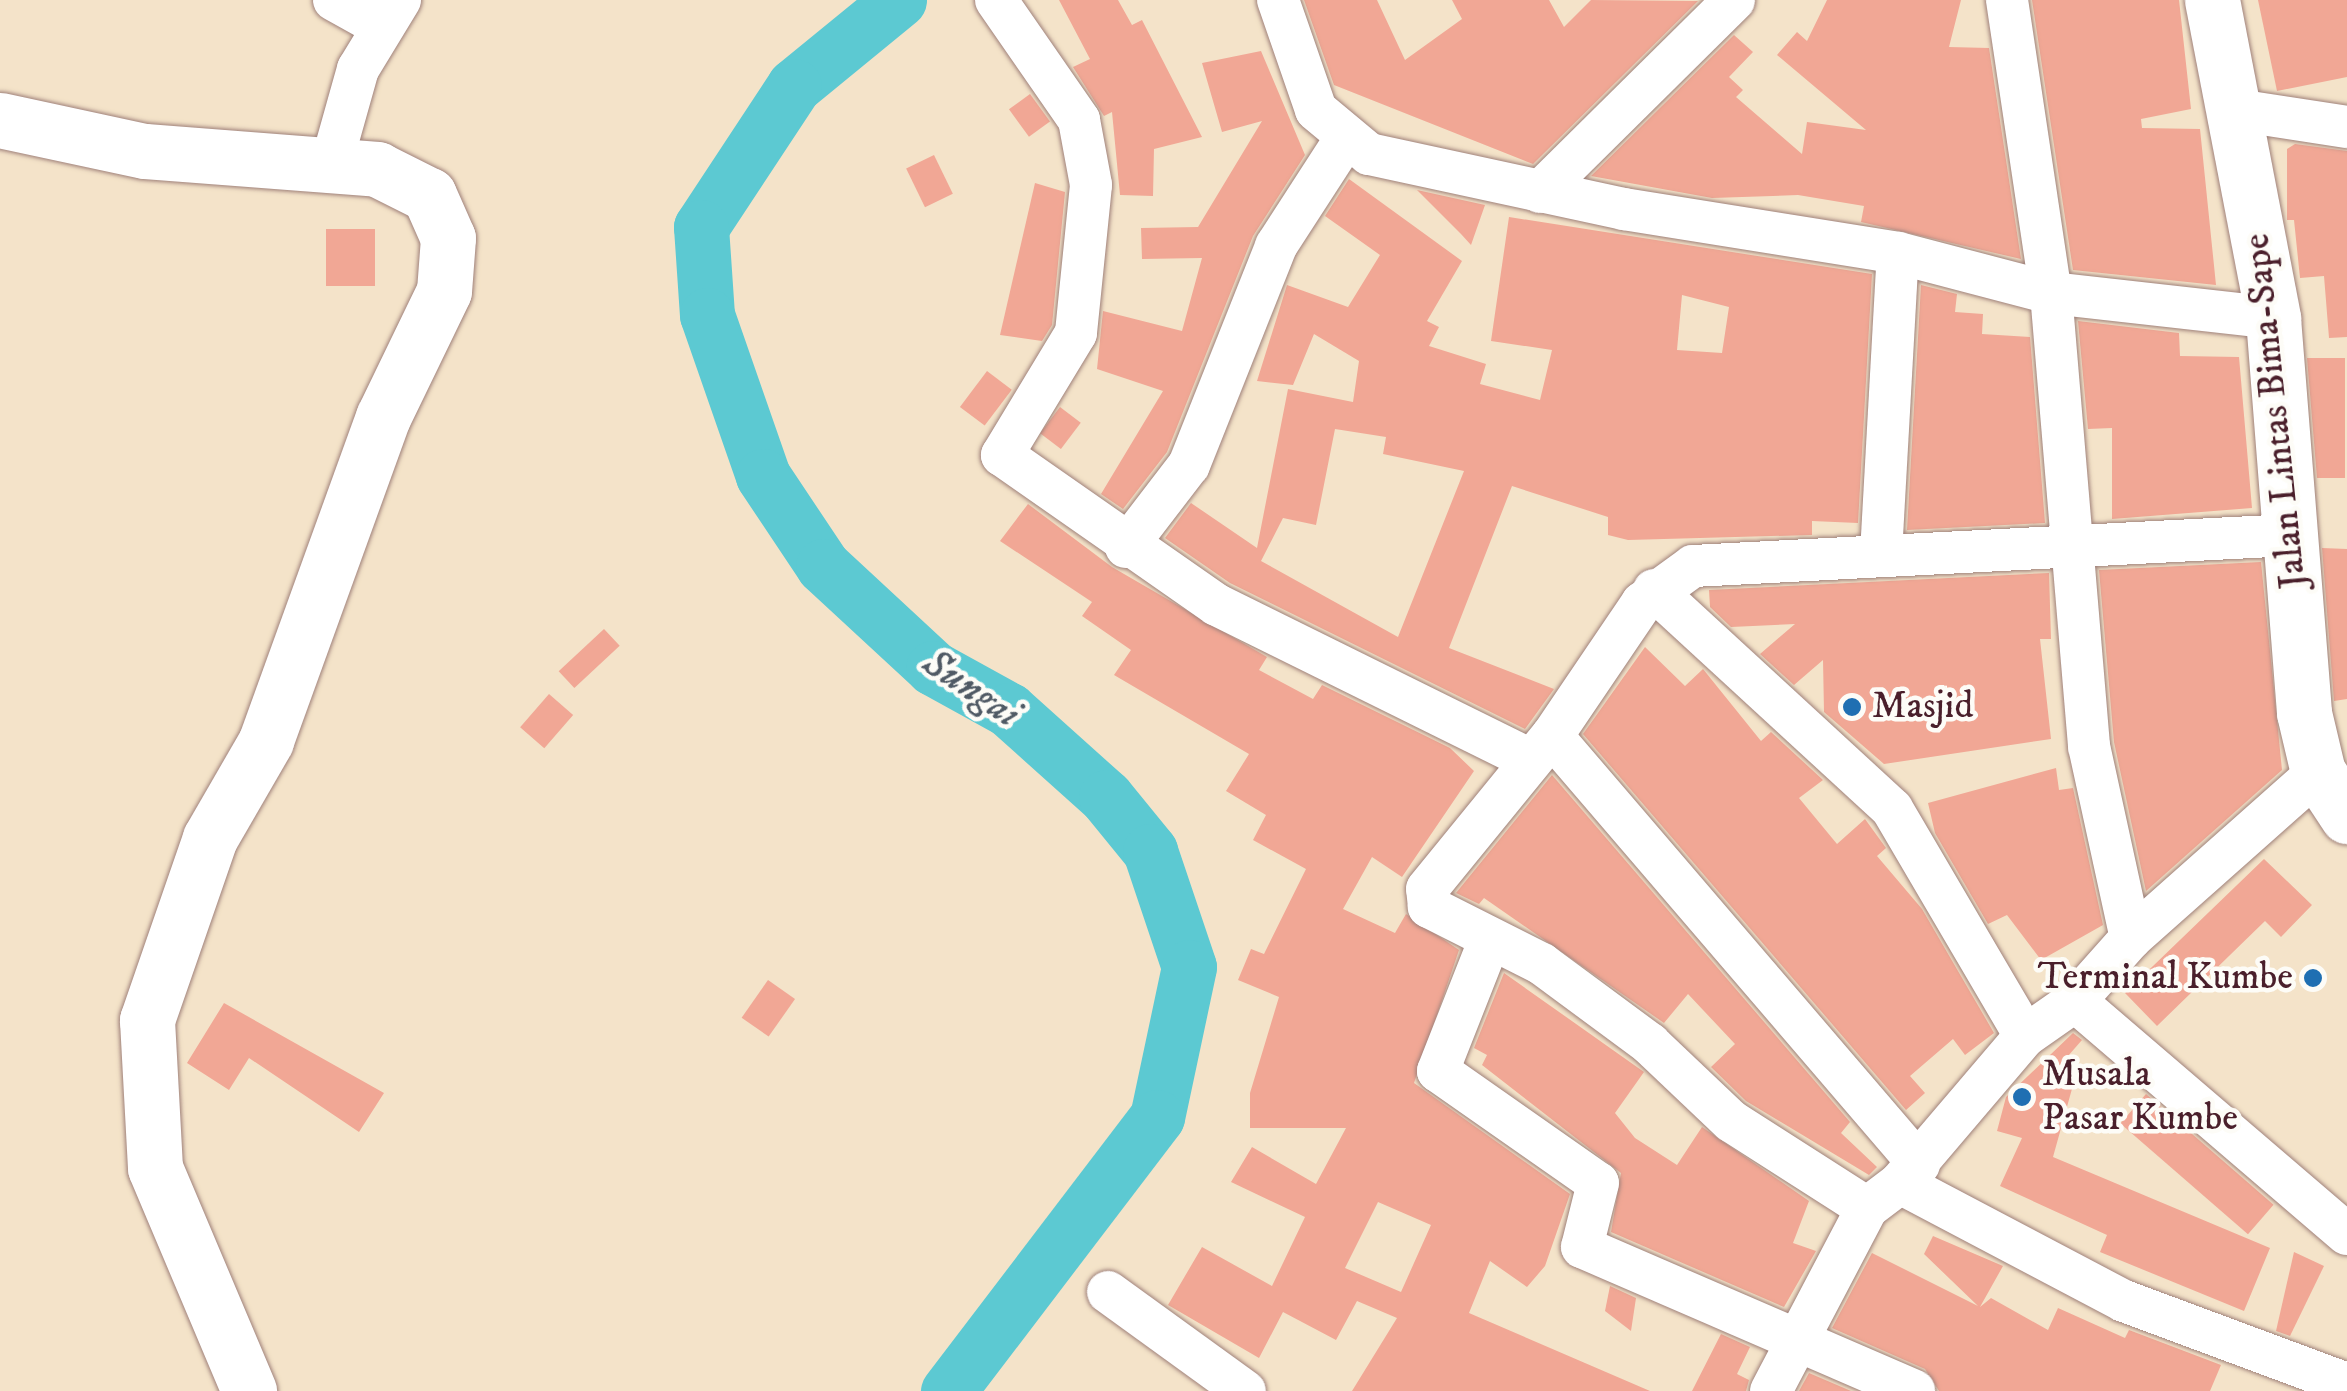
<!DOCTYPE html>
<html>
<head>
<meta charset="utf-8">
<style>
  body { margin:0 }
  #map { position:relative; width:2347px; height:1391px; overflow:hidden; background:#f4e3c9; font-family:"IM FELL DW Pica",serif }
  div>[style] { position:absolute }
  .river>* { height:55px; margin:-27.5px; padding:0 27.5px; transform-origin:27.5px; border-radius:27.5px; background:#5cc9d2 }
  .building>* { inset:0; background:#f1a795; transform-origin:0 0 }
  .roads { filter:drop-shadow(0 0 2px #9f817a) drop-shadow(0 0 2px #9f817a) }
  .minor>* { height:42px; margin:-21px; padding:0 21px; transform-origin:21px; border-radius:21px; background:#fff }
  .highway>* { height:55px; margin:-27.5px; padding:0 27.5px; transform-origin:27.5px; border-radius:27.5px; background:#fff }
  .dots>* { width:28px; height:28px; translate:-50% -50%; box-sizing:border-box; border:5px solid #fdfcf7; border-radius:50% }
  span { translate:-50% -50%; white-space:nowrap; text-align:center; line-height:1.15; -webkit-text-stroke:9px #fdfcf7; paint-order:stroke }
  .street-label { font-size:38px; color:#4a1f2b }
  .poi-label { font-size:38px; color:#4a1f2b }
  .left { translate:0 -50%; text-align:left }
  .right { translate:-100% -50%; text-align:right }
  .water-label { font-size:40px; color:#505a65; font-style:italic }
</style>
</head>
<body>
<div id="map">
  <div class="river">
    <i style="left:899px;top:0;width:136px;rotate:140.7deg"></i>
    <i style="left:794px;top:86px;width:169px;rotate:123.4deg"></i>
    <i style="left:701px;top:227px;width:88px;rotate:86.1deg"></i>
    <i style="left:707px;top:315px;width:170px;rotate:70.8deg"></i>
    <i style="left:763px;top:476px;width:108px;rotate:56.3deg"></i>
    <i style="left:823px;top:566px;width:150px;rotate:42.8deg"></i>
    <i style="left:933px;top:668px;width:87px;rotate:28.9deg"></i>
    <i style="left:1009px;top:710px;width:130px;rotate:41.9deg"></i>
    <i style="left:1106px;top:797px;width:70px;rotate:50.8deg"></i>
    <i style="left:1150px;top:851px;width:122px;rotate:71.4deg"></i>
    <i style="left:1189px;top:967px;width:153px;rotate:102deg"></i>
    <i style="left:1157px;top:1117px;width:345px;rotate:127.3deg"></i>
  </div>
  <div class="building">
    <i style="clip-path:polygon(1059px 0,1118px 0,1132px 25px,1142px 20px,1202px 137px,1154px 149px,1153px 196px,1120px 195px,1112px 112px,1104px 116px,1073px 67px,1090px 59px)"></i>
    <i style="clip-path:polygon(1304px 0,1377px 0,1405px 60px,1462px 19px,1452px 0,1549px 0,1564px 27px,1591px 0,1698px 1px,1533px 164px,1334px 85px)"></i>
    <i style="clip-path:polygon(1827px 0,1961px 0,1949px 47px,1989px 48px,2021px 259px,1861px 222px,1864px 206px,1798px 195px,1712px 198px,1591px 176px,1734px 35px,1753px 52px,1729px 77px,1743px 90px,1736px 97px,1802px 154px,1807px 122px,1866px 130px,1777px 55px,1797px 32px,1807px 41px)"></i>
    <i style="clip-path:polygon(2032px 0,2179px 0,2191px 109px,2141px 119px,2142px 128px,2200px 129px,2216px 285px,2073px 270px)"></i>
    <i style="clip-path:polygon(2258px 0,2347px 0,2347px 77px,2277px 91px)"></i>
    <i style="clip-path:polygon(1261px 51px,1305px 155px,1253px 236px,1167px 452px,1123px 509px,1101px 494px,1163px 391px,1097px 369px,1103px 311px,1182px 331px,1202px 258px,1142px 259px,1141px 228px,1198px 227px,1262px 121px,1222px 132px,1202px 63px)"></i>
    <i style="left:1030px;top:94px;width:34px;height:26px;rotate:54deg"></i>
    <i style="clip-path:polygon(2295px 144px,2347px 151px,2347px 337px,2329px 338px,2324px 276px,2300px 278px,2294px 220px,2287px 220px,2287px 149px)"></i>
    <i style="left:934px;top:155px;width:43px;height:31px;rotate:64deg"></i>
    <i style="clip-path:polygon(evenodd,1349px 179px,1462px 261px,1427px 321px,1439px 327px,1429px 346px,1486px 364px,1480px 384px,1540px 400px,1552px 350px,1491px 341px,1509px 217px,1872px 274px,1858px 523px,1812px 521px,1812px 535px,1628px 540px,1608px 535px,1608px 517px,1512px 486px,1449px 648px,1554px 689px,1525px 729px,1230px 583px,1165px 538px,1191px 503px,1257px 548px,1288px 389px,1353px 402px,1359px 361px,1314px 334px,1293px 385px,1257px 381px,1287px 285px,1348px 307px,1380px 255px,1325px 216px,1349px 179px,1682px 295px,1729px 307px,1722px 353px,1677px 350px,1682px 295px,1349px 179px,1335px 429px,1386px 437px,1383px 454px,1464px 471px,1398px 637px,1261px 561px,1283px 518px,1316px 525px,1335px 429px)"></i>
    <i style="clip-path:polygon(1035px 183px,1065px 192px,1052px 325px,1042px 341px,1000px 335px)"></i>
    <i style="clip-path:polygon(1417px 190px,1485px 205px,1471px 245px,1461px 234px)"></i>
    <i style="left:326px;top:229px;width:49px;height:57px"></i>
    <i style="clip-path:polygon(1921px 285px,1957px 294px,1955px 312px,1983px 314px,1982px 334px,2030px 337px,2045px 523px,1907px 530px)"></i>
    <i style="clip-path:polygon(2078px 321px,2179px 333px,2180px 356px,2239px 357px,2252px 508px,2112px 519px,2112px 428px,2088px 429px)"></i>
    <i style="clip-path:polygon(2307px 358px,2345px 358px,2345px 478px,2317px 478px)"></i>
    <i style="left:987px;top:371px;width:31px;height:45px;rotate:37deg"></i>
    <i style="left:1060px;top:407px;width:26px;height:33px;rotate:37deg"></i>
    <i style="clip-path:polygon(evenodd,1028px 504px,1112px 567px,1267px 657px,1259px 670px,1313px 699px,1322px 685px,1450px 748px,1474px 771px,1402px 877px,1372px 857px,1343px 909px,1395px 933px,1406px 914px,1459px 950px,1414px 1083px,1570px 1194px,1545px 1266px,1527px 1287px,1490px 1261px,1469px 1313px,1650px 1391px,1352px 1391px,1397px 1318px,1357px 1301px,1336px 1340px,1283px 1312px,1259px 1358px,1168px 1305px,1202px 1247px,1272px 1286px,1305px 1217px,1231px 1182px,1252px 1147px,1316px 1184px,1346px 1128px,1250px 1128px,1250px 1093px,1279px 997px,1238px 980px,1251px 949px,1264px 954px,1306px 869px,1253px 840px,1266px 815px,1226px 791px,1249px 754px,1114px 675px,1131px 650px,1082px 616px,1092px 602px,1000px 541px,1028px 504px,1378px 1202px,1431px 1225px,1401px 1292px,1345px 1268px,1378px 1202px)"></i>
    <i style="clip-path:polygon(2322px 548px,2347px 549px,2347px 699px,2334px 701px)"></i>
    <i style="clip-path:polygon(2261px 562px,2282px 770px,2146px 891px,2114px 742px,2099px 570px)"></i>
    <i style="clip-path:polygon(2049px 573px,2051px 639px,2040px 639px,2051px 739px,1884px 764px,1824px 712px,1823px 660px,1794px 685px,1760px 654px,1795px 624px,1731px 627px,1710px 607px,1709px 590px)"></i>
    <i style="left:604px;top:629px;width:23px;height:62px;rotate:47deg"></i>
    <i style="clip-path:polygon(1645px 647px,1685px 686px,1703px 669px,1761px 741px,1771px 732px,1823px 780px,1799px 798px,1837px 844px,1865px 819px,1886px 848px,1877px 856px,1922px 909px,1994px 1033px,1965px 1055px,1953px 1039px,1910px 1076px,1925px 1093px,1906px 1110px,1583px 734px)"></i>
    <i style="left:549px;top:694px;width:32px;height:44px;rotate:41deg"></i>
    <i style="clip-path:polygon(2056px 768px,2059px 790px,2073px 788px,2103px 925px,2041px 960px,2007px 915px,1988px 924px,1935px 833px,1928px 803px)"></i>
    <i style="clip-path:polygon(1552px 775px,1850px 1122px,1841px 1133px,1877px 1167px,1869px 1175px,1746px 1101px,1711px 1067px,1735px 1044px,1688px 994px,1664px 1023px,1484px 898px,1479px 904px,1456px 893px)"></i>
    <i style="clip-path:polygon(2264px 859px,2312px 905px,2281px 937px,2265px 921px,2157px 1026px,2125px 993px)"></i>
    <i style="clip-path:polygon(1504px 973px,1644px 1072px,1615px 1113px,1635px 1138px,1677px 1165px,1702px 1127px,1809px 1201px,1793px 1243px,1816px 1251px,1784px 1307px,1611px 1232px,1621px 1173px,1482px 1065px,1487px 1055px,1474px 1048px)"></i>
    <i style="left:768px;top:980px;width:33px;height:46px;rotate:35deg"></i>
    <i style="clip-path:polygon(224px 1003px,384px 1093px,359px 1132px,249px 1058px,229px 1090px,187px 1063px)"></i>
    <i style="clip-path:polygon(2073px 1033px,2082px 1040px,2054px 1072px,2075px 1078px,2053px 1157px,2270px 1248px,2244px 1311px,2100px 1252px,2107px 1235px,2000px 1186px,2022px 1138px,1997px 1131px,2006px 1097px)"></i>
    <i style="left:2146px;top:1094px;width:169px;height:39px;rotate:41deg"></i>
    <i style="clip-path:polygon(1933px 1236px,2003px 1266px,1980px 1307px,1991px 1298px,2048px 1330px,2058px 1308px,2125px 1338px,2129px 1330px,2221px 1365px,2210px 1391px,1939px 1391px,1925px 1369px,1832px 1328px,1872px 1253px,1978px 1306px,1924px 1254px)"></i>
    <i style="clip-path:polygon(2294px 1252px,2324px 1266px,2290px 1336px,2276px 1331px)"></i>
    <i style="clip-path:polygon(1610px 1286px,1636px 1298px,1631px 1331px,1605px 1311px)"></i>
    <i style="clip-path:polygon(1721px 1334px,1750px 1347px,1737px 1374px,1749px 1380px,1746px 1391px,1692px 1391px)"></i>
    <i style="clip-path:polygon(1809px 1373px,1851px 1391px,1799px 1391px)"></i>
  </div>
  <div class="roads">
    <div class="minor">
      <i style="left:334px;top:0;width:54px;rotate:29deg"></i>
      <i style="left:996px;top:0;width:146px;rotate:55.3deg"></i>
      <i style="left:1079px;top:120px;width:66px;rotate:79.5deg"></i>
      <i style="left:1091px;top:185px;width:149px;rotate:95.8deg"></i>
      <i style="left:1076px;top:333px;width:143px;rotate:121.2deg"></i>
      <i style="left:1002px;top:455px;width:262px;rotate:34.9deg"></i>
      <i style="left:1217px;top:605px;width:350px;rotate:26.3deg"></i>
      <i style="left:1278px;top:0;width:116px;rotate:70.9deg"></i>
      <i style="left:1316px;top:110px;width:69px;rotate:39.7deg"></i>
      <i style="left:1369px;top:154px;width:261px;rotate:12.2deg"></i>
      <i style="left:1624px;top:209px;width:278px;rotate:9.1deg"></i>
      <i style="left:1898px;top:253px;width:158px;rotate:14.7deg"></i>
      <i style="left:2051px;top:293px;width:223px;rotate:6.4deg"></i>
      <i style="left:2007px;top:0;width:296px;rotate:81.5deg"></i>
      <i style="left:2051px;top:293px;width:455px;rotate:85.2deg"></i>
      <i style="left:2089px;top:746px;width:197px;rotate:77.7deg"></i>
      <i style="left:2236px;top:110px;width:112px;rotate:8.7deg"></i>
      <i style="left:331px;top:165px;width:100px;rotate:-74.3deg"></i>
      <i style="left:358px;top:69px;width:81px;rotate:-58.7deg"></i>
      <i style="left:1540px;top:192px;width:273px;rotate:-44.7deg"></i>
      <i style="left:1126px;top:547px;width:103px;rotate:-52.5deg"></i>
      <i style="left:1189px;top:465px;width:236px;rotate:-68.3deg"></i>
      <i style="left:1276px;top:246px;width:125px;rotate:-57.1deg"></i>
      <i style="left:1881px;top:554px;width:301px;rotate:-86.8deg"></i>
      <i style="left:1654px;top:590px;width:323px;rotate:42.6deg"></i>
      <i style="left:1892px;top:809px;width:263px;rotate:59.6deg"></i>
      <i style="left:1552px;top:736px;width:564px;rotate:49.39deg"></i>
      <i style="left:2318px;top:772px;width:250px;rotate:138.4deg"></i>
      <i style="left:2131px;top:938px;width:84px;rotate:131.6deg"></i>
      <i style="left:2075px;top:1001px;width:61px;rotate:145deg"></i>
      <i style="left:2025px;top:1036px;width:193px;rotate:130.4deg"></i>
      <i style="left:1900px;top:1183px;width:253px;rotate:27.8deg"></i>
      <i style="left:2124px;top:1301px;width:238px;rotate:20.4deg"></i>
      <i style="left:1490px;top:939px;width:142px;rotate:111.5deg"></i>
      <i style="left:1438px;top:1071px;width:195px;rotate:35deg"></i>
      <i style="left:1598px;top:1183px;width:66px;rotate:104deg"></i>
      <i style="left:1582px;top:1247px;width:362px;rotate:23.4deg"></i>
      <i style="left:2075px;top:1001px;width:358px;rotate:40.6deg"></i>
      <i style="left:1900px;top:1183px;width:41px;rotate:142.9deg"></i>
      <i style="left:1867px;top:1208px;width:161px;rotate:-147.4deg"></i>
      <i style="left:1731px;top:1121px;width:112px;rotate:-136.5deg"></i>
      <i style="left:1650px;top:1044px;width:134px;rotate:-143.5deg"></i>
      <i style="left:1542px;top:964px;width:127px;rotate:-153.2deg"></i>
      <i style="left:1429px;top:907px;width:18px;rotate:-96deg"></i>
      <i style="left:1427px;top:889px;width:198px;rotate:-50.8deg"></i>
      <i style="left:1552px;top:736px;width:161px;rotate:-55.9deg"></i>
      <i style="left:1642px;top:603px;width:63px;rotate:-36deg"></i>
      <i style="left:1693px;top:566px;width:598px;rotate:-2.97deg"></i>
      <i style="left:1108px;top:1292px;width:169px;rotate:35.9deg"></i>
      <i style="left:1771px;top:1391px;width:207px;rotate:-62.3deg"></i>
    </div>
    <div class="highway">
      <i style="left:2212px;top:0;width:324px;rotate:79.1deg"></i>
      <i style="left:2273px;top:318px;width:396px;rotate:85.5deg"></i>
      <i style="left:2304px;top:713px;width:61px;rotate:76.7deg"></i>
      <i style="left:2318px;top:772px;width:53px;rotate:56.6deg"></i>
      <i style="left:0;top:120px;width:148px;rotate:12.1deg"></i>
      <i style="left:145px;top:151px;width:233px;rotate:4.4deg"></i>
      <i style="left:377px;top:169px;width:58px;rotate:26.6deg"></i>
      <i style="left:429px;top:195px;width:47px;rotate:66.2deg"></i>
      <i style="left:448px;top:238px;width:53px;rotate:94.3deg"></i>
      <i style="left:444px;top:291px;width:140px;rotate:115.8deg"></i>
      <i style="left:383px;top:417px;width:344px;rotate:109.9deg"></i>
      <i style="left:266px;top:741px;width:112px;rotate:120deg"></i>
      <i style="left:210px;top:838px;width:193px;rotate:109.1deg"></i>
      <i style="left:147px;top:1020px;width:148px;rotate:86.9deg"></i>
      <i style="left:155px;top:1168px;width:242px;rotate:67.1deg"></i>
    </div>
  </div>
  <div class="dots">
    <i style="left:1852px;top:707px;background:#1f6fb2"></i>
    <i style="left:2313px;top:978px;background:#1f6fb2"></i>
    <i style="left:2022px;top:1097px;background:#1f6fb2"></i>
  </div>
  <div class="street-label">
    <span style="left:2276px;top:411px;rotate:-96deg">Jalan Lintas Bima-Sape</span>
  </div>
  <div class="poi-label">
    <span class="left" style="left:1872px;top:707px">Masjid</span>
    <span class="right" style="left:2293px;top:978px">Terminal Kumbe</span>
    <span class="left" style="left:2042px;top:1097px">Musala<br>Pasar Kumbe</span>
  </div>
  <div class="water-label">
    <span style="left:971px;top:689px;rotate:34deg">Sungai</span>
  </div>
</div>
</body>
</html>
